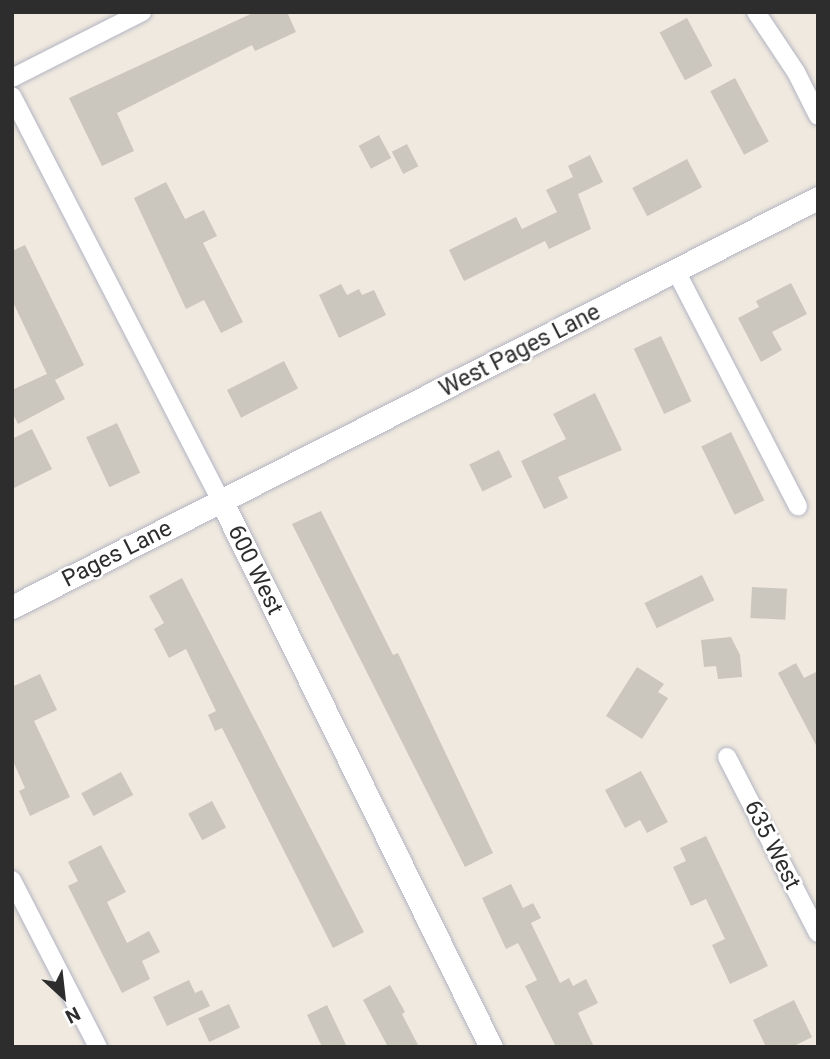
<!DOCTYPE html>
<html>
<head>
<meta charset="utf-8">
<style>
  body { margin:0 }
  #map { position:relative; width:830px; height:1059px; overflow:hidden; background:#f0e9df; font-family:Roboto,sans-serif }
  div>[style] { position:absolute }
  .building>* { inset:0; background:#cbc6be; transform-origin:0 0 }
  .roads { filter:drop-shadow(0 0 2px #b2b4c2) drop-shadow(0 0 2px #b2b4c2) }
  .minor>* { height:18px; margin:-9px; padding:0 9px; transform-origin:9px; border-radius:9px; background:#fff }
  .tertiary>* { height:23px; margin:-11.5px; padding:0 11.5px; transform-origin:11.5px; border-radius:11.5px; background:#fff }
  span { translate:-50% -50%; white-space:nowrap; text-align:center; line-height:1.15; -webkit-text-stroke:5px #fff; paint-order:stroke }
  .street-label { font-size:23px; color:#2d2d2d }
  .frame { position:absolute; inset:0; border:14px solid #2d2d2d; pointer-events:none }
  .north { position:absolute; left:28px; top:961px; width:70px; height:70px; -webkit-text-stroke:5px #fff; paint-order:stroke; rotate:153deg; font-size:19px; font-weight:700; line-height:28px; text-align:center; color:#2d2d2d }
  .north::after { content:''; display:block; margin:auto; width:24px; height:32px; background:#2d2d2d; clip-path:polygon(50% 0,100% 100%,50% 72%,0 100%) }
</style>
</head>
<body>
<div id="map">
  <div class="building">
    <i style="clip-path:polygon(255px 12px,287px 12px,296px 32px,255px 51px,252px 45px,117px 113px,134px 151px,102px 166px,69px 98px)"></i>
    <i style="left:687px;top:18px;width:54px;height:31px;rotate:62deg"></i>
    <i style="left:735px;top:78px;width:72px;height:28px;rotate:62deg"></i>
    <i style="left:379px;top:135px;width:26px;height:23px;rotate:62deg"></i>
    <i style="left:407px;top:144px;width:25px;height:17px;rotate:63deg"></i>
    <i style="clip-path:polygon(590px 155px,603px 182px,578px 194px,591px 229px,549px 249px,545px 241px,464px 281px,449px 250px,516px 217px,522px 229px,557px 212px,546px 190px,573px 177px,568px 166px)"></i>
    <i style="left:687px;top:159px;width:32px;height:62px;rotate:62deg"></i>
    <i style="clip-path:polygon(166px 182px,185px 219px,204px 210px,217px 236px,203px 243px,243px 322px,221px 333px,204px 300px,186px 309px,134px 198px)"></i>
    <i style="clip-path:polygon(25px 245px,84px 365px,55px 380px,65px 399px,18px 424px,12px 412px,12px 390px,47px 374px,12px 300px,12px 251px)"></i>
    <i style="clip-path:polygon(791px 283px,807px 314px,772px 332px,782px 350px,761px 362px,738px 318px,759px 307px,756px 301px)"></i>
    <i style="clip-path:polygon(341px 284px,347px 295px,359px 289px,362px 295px,374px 290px,386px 315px,339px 338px,319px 295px)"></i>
    <i style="left:661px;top:336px;width:72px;height:30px;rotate:65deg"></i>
    <i style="left:284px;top:361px;width:31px;height:64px;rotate:63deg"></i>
    <i style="clip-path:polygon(595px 393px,622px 450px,558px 477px,568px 498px,544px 509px,521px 461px,566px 439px,553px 414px)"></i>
    <i style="left:117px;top:423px;width:55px;height:34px;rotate:65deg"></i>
    <i style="clip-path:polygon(32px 429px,52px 469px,12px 489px,12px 439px)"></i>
    <i style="left:731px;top:432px;width:76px;height:33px;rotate:64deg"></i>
    <i style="left:499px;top:450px;width:30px;height:33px;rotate:64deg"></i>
    <i style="clip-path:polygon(321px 511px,393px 655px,398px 653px,493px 853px,465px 867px,292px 524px)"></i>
    <i style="left:702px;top:575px;width:28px;height:64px;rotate:64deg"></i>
    <i style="clip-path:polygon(182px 578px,364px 932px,333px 948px,222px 728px,215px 731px,208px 715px,216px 711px,186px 649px,169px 658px,154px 629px,164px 623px,149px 596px)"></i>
    <i style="left:752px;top:587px;width:35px;height:31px;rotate:3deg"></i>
    <i style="clip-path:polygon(731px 637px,740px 655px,742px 677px,718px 679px,716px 666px,704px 667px,701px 640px)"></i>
    <i style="clip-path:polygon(796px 663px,804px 678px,818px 671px,818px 749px,778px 673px)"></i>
    <i style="clip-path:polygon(637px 667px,664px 684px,658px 692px,668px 698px,642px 739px,606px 716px)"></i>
    <i style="clip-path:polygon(40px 674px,57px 710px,34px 721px,70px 797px,30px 816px,19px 791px,25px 788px,12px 759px,12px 687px)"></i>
    <i style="clip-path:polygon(641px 771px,668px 822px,647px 833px,640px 820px,625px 828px,605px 790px)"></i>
    <i style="left:121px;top:772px;width:26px;height:45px;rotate:62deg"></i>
    <i style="left:212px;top:801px;width:30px;height:27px;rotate:62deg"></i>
    <i style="clip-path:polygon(706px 836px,768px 966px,730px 984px,712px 945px,725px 939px,706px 899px,691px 906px,673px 867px,686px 861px,680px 848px)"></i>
    <i style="clip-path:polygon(101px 845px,126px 892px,107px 902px,127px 943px,149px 931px,160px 952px,142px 961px,150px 979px,122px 993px,68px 886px,78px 881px,68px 862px)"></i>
    <i style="clip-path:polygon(511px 884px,523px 908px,533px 903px,541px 918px,531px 923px,560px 983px,569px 978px,573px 986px,586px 979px,598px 1003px,578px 1013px,594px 1047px,556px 1047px,525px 986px,537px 980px,518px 943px,506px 949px,482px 898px)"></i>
    <i style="clip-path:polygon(189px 980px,195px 993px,202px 990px,210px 1006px,167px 1026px,153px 997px)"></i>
    <i style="clip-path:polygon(390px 985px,405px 1012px,402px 1014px,419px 1047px,388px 1047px,363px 1000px)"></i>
    <i style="clip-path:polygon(794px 1000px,812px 1037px,792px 1047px,766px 1047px,753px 1020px)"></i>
    <i style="left:229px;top:1004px;width:26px;height:34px;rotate:65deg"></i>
    <i style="clip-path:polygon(327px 1005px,347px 1047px,322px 1047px,307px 1015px)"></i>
  </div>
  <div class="roads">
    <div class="minor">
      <i style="left:756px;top:12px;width:72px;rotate:56.3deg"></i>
      <i style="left:796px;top:72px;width:49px;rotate:63.4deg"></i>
      <i style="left:12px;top:78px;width:146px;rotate:-26.9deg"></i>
      <i style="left:12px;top:96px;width:457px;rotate:62.7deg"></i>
      <i style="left:677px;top:273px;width:263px;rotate:62.6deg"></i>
      <i style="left:727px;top:757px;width:198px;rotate:62.7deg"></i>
      <i style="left:12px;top:880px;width:188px;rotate:62.8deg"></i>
    </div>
    <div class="tertiary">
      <i style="left:222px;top:502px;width:608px;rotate:63.73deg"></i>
      <i style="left:12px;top:607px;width:904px;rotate:-26.91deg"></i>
    </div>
  </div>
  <div class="street-label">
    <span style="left:520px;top:351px;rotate:-27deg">West Pages Lane</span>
    <span style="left:117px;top:554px;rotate:-27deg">Pages Lane</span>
    <span style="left:255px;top:570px;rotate:64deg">600 West</span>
    <span style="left:772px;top:845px;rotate:63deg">635 West</span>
  </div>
  <div class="frame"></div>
  <div class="north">N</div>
</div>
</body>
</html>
